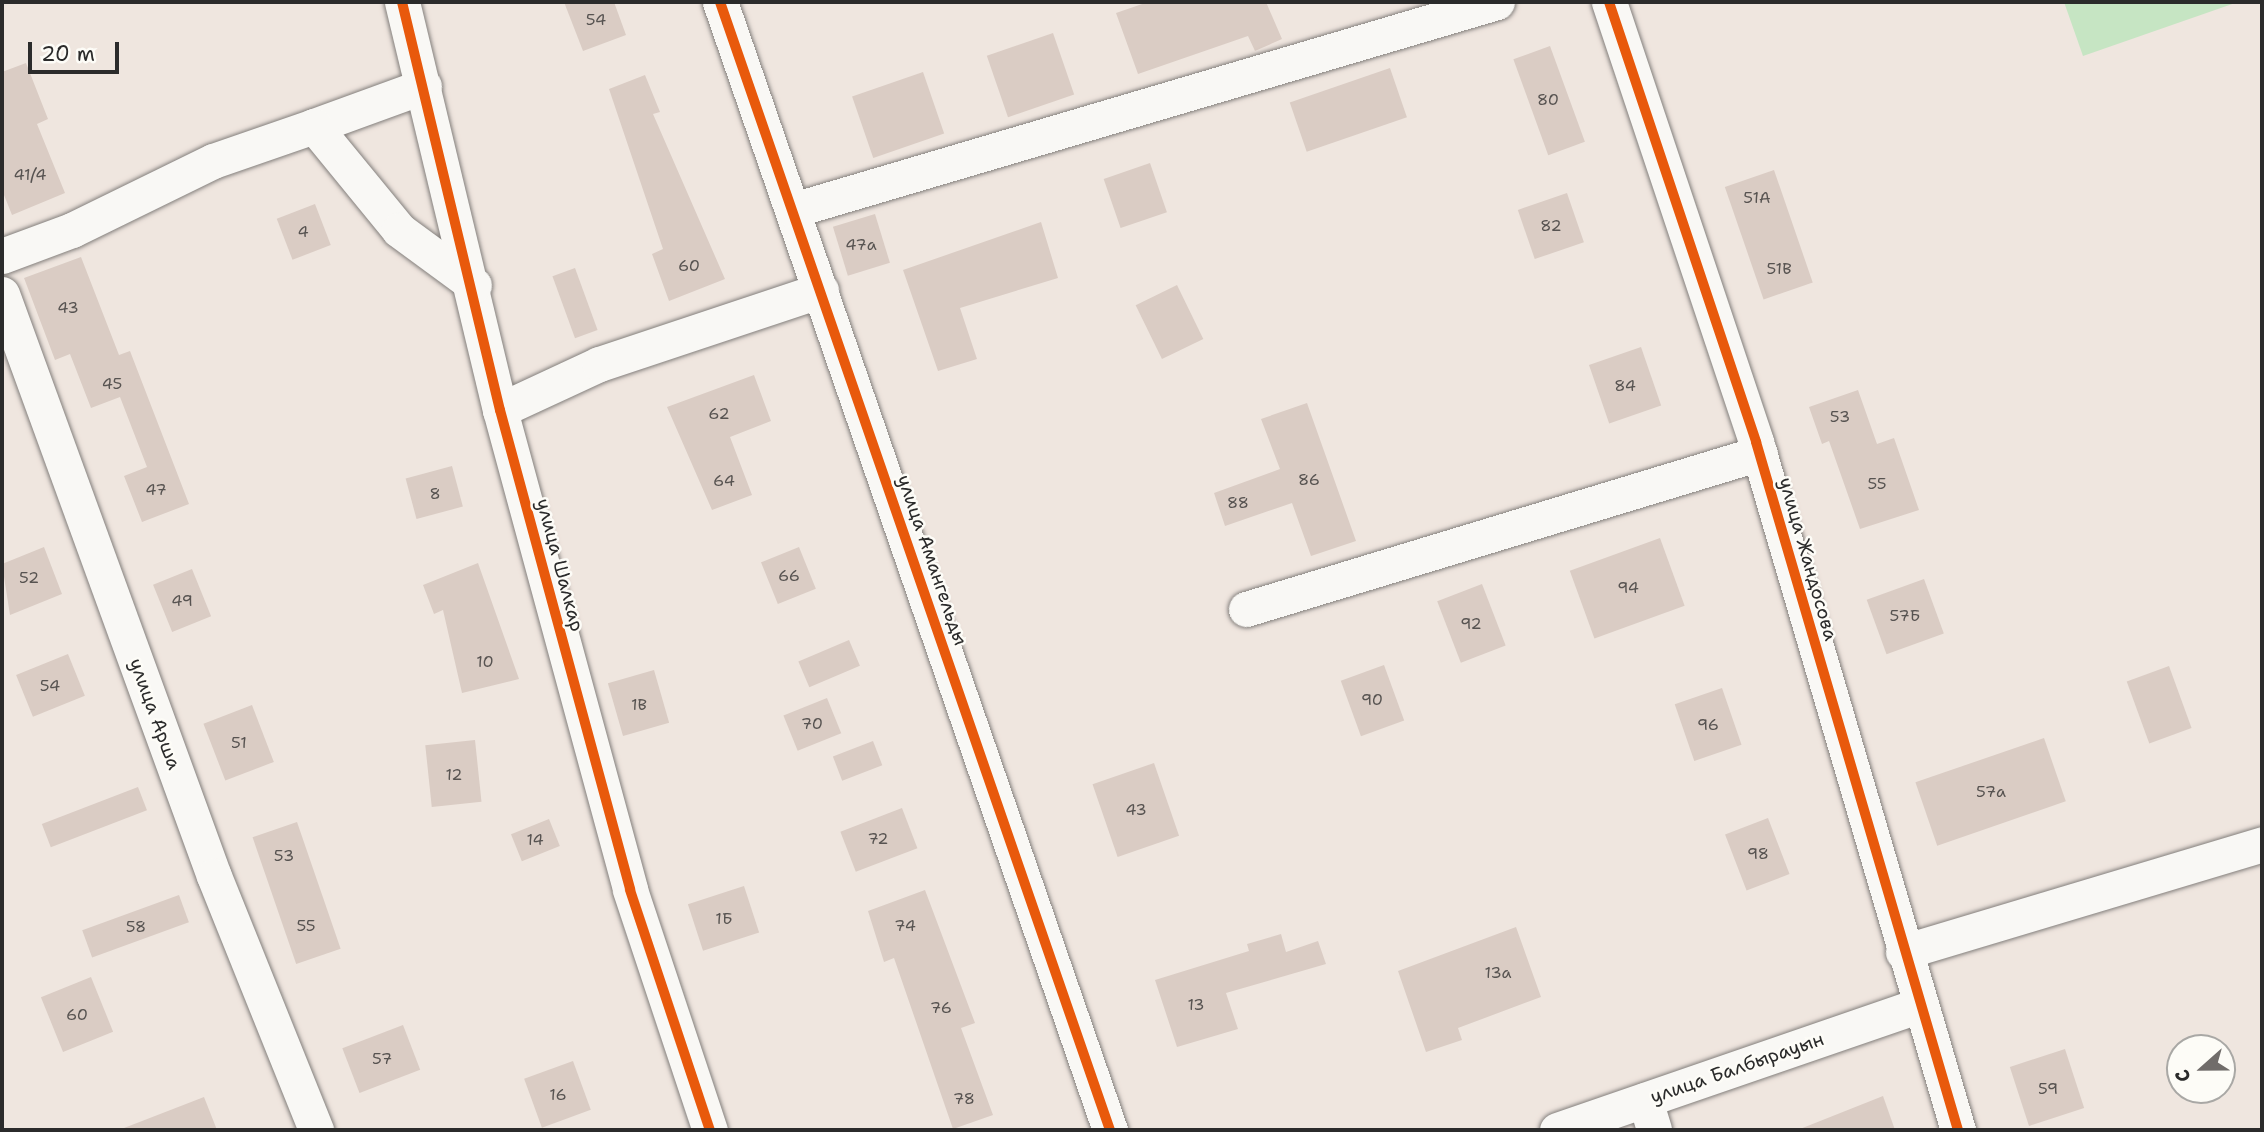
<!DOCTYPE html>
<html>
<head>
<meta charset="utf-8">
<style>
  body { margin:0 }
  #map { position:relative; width:2264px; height:1132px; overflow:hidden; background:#efe6df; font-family:"Shantell Sans",sans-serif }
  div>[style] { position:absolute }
  .green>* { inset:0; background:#c6e5c3 }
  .building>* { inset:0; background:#daccc4; transform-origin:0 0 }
  .roads { filter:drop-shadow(0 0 2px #837f7c) drop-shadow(0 0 2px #837f7c) }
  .street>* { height:35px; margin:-17.5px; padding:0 17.5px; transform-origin:17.5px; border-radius:17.5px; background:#f9f8f5 }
  .cycleway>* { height:10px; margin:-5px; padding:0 5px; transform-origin:5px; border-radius:5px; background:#e8590c }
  span { translate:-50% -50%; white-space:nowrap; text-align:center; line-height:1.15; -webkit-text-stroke:5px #fdfcf7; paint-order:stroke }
  .number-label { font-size:16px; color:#575351 }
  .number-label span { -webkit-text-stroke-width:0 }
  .street-label { font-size:19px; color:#2b2b2b }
  .frame { position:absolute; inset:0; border:4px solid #2b2b2b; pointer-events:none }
  .north { position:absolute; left:2166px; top:1034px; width:70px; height:70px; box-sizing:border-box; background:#fdfcf7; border:2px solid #a9a8a5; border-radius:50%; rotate:249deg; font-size:19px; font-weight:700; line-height:28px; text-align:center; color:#2b2b2b }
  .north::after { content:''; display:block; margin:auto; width:24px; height:32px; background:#706c6a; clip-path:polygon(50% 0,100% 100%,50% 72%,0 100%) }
  .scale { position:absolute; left:28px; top:42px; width:91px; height:32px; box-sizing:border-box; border:4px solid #2b2b2b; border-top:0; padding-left:9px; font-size:21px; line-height:24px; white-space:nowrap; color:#2b2b2b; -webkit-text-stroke:5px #fdfcf7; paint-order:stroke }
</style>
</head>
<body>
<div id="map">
  <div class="green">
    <i style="clip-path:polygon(2064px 2px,2238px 2px,2083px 56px)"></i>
  </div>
  <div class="building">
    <i style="clip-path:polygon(564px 2px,614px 2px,626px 35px,583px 51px)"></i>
    <i style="clip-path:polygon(1148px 2px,1266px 2px,1282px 39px,1255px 51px,1248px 36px,1138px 74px,1116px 13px)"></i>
    <i style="left:1053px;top:33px;width:65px;height:70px;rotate:71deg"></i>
    <i style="left:1550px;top:46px;width:102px;height:39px;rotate:70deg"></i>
    <i style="clip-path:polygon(26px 63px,48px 119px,37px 124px,65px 193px,12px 215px,2px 190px,2px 72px)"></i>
    <i style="left:1390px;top:68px;width:52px;height:106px;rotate:71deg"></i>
    <i style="left:923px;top:72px;width:65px;height:75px;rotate:71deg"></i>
    <i style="clip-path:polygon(645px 75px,660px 112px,653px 114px,725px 279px,669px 301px,652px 254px,663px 249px,609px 89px)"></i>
    <i style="left:1150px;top:163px;width:52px;height:49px;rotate:71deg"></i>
    <i style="left:1774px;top:170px;width:119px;height:52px;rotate:71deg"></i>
    <i style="left:1567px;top:193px;width:52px;height:52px;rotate:71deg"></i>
    <i style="left:315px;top:204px;width:44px;height:41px;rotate:69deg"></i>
    <i style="left:875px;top:214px;width:51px;height:44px;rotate:73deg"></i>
    <i style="clip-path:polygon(1041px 222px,1058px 278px,960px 308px,977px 359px,938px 371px,903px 270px)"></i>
    <i style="clip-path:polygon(81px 257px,119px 355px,130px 351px,189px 504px,142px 522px,124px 476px,147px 467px,120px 397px,91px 408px,70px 354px,55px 360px,24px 278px)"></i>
    <i style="left:575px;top:268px;width:66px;height:24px;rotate:70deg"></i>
    <i style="left:1177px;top:285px;width:60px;height:46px;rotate:64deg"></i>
    <i style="left:1641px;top:347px;width:62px;height:55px;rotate:71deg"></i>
    <i style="clip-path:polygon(754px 375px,771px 421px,730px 437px,752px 495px,712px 510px,667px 407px)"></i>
    <i style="clip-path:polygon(1858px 390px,1877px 444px,1894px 438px,1919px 510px,1860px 529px,1829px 441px,1822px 444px,1809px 407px)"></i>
    <i style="clip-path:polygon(1307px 403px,1356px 541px,1311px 556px,1292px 503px,1225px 526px,1214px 493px,1280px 469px,1261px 419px)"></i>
    <i style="left:452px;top:466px;width:42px;height:48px;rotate:75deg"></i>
    <i style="left:1660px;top:538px;width:72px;height:96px;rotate:70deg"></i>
    <i style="clip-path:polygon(44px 547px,62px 594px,10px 615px,2px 564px)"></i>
    <i style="left:799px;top:547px;width:45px;height:41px;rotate:68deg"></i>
    <i style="clip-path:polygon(478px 563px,519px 679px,462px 693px,443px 610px,434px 614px,423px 585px)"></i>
    <i style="left:192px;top:569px;width:51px;height:42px;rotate:68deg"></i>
    <i style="left:1924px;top:579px;width:58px;height:61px;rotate:70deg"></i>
    <i style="left:1482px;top:584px;width:66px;height:48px;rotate:69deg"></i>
    <i style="left:849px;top:640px;width:28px;height:55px;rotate:67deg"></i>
    <i style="left:68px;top:654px;width:45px;height:56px;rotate:68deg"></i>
    <i style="left:1384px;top:665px;width:59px;height:46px;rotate:70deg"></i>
    <i style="left:2169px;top:666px;width:66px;height:45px;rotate:70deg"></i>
    <i style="left:654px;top:670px;width:55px;height:48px;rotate:74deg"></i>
    <i style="left:1722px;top:688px;width:60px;height:50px;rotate:71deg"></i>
    <i style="left:827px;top:698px;width:38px;height:47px;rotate:68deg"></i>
    <i style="left:252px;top:705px;width:61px;height:52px;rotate:69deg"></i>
    <i style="left:2044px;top:738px;width:67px;height:136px;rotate:71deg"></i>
    <i style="left:475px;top:740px;width:62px;height:50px;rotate:84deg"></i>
    <i style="left:873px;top:741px;width:26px;height:43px;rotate:69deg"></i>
    <i style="left:1154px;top:763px;width:77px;height:65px;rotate:71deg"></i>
    <i style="left:138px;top:787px;width:25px;height:103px;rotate:69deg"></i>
    <i style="left:902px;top:808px;width:43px;height:66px;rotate:69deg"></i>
    <i style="left:1768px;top:818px;width:60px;height:46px;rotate:69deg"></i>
    <i style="left:549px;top:819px;width:29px;height:41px;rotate:68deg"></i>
    <i style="left:297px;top:822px;width:134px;height:47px;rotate:71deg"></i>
    <i style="left:744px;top:886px;width:49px;height:59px;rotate:72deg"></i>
    <i style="clip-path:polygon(925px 890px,975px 1023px,961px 1028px,993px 1115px,953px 1129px,894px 958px,884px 962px,868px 911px)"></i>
    <i style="left:179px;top:895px;width:29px;height:103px;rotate:70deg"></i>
    <i style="clip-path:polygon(1516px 927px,1541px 997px,1458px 1028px,1462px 1040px,1426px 1052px,1398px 971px)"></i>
    <i style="clip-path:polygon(1281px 934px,1286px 952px,1318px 941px,1326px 964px,1226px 993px,1238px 1029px,1177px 1047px,1155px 980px,1249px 951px,1247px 944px)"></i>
    <i style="left:91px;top:977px;width:59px;height:54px;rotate:68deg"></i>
    <i style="left:403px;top:1025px;width:48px;height:65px;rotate:69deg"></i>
    <i style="left:2065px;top:1049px;width:62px;height:58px;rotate:72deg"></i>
    <i style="left:573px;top:1061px;width:52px;height:52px;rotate:70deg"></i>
    <i style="clip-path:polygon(1883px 1096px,1895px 1130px,1801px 1130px,1800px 1129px)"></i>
    <i style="clip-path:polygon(204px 1097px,217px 1130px,124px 1130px,124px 1128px)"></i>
  </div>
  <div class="roads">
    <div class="street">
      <i style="left:402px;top:2px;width:420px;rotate:76.5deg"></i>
      <i style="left:500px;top:410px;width:497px;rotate:74.8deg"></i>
      <i style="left:630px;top:890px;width:253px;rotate:71.6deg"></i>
      <i style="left:720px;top:2px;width:1194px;rotate:70.93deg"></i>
      <i style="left:1609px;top:2px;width:464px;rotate:71.5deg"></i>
      <i style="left:1756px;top:442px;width:717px;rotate:73.64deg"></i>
      <i style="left:314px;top:126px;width:117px;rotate:-20deg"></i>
      <i style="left:793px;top:210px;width:734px;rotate:-16.46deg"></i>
      <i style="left:2px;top:256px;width:75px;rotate:-20.4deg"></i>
      <i style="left:72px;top:230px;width:157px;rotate:-26.1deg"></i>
      <i style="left:213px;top:161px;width:107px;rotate:-19.1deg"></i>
      <i style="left:314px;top:126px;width:134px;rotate:50.7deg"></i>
      <i style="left:399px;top:230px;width:93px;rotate:36.3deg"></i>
      <i style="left:2px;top:294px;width:619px;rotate:69.99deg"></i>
      <i style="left:214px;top:876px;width:274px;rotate:68.1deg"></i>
      <i style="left:500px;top:410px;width:109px;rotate:-24.9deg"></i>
      <i style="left:599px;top:364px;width:234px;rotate:-18.4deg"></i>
      <i style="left:1246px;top:609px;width:537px;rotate:-16.88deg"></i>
      <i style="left:1903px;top:952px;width:375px;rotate:-16.7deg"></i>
      <i style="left:1645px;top:1100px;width:31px;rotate:73deg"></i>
      <i style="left:1557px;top:1130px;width:382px;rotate:-19deg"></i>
    </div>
  </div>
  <div class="cycleway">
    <i style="left:402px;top:2px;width:420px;rotate:76.5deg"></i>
    <i style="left:500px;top:410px;width:497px;rotate:74.8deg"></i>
    <i style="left:630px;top:890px;width:253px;rotate:71.6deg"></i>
    <i style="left:720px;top:2px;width:1194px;rotate:70.93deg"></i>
    <i style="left:1609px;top:2px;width:464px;rotate:71.5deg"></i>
    <i style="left:1756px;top:442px;width:717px;rotate:73.64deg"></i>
  </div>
  <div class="number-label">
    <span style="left:596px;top:20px">54</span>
    <span style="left:1548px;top:100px">80</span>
    <span style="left:30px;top:175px">41/4</span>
    <span style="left:1757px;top:198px">51А</span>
    <span style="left:1551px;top:226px">82</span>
    <span style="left:303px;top:232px">4</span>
    <span style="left:861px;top:245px">47а</span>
    <span style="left:689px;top:266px">60</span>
    <span style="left:1779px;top:269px">51В</span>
    <span style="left:68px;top:308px">43</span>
    <span style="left:112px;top:384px">45</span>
    <span style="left:1625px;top:386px">84</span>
    <span style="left:719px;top:414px">62</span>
    <span style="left:1840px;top:417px">53</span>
    <span style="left:1309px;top:480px">86</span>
    <span style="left:724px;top:481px">64</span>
    <span style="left:1877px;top:484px">55</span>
    <span style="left:156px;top:490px">47</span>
    <span style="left:435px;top:494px">8</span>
    <span style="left:1238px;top:503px">88</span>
    <span style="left:789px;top:576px">66</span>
    <span style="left:29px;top:578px">52</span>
    <span style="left:1628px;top:588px">94</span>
    <span style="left:182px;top:601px">49</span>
    <span style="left:1905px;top:616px">57Б</span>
    <span style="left:1471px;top:624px">92</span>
    <span style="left:485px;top:662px">10</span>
    <span style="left:50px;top:686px">54</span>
    <span style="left:1372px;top:700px">90</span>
    <span style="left:639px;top:705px">1В</span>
    <span style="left:812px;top:724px">70</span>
    <span style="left:1708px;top:725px">96</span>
    <span style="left:239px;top:743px">51</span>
    <span style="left:454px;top:775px">12</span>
    <span style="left:1991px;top:792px">57а</span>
    <span style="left:1136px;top:810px">43</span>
    <span style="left:878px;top:839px">72</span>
    <span style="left:535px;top:840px">14</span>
    <span style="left:1758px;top:854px">98</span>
    <span style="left:284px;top:856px">53</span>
    <span style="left:724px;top:919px">1Б</span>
    <span style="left:306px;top:926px">55</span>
    <span style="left:905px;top:926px">74</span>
    <span style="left:136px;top:927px">58</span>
    <span style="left:1498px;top:973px">13а</span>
    <span style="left:1196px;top:1005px">13</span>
    <span style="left:941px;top:1008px">76</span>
    <span style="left:77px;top:1015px">60</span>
    <span style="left:382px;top:1059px">57</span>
    <span style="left:2048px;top:1089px">59</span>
    <span style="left:558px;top:1095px">16</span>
    <span style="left:964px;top:1099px">78</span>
  </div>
  <div class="street-label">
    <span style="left:1808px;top:559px;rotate:74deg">улица Жандосова</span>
    <span style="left:932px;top:560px;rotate:71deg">улица Амангельды</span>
    <span style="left:560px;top:565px;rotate:75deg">улица Шалкар</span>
    <span style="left:155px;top:714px;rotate:70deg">улица Арша</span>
    <span style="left:1737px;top:1068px;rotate:-19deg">улица Балбырауын</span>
  </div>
  <div class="frame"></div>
  <div class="north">С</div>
  <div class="scale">20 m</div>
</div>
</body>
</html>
